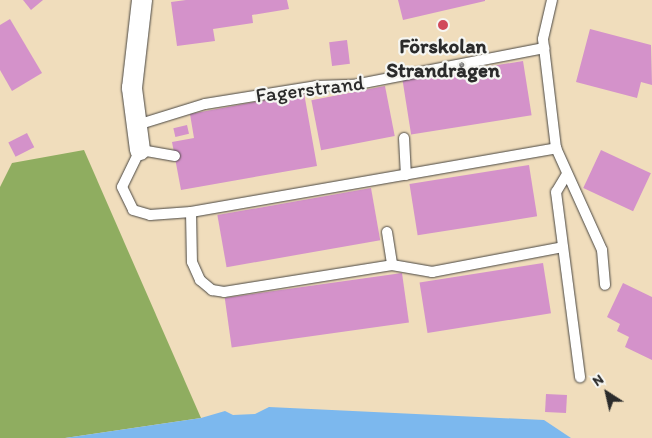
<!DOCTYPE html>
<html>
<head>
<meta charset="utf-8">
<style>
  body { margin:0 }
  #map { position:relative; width:652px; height:438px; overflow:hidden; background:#f0ddbc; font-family:Itim,sans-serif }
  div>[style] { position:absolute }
  .forest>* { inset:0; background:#8fad60 }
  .water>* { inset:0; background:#7cb8ee }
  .building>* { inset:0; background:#d492ca; transform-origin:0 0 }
  .roads { filter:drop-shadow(0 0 1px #494641) drop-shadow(0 0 1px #494641) }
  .service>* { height:10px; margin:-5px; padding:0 5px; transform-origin:5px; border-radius:5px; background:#fff }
  .minor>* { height:20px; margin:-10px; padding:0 10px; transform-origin:10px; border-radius:10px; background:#fff }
  .dots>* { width:14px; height:14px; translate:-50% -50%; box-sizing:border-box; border:2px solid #f6f6f2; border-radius:50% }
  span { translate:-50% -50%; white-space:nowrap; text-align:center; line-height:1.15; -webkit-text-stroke:4.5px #f6f6f2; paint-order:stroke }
  .poi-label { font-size:21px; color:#2b2b2b; font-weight:700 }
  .street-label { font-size:21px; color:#2b2b2b }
  .north { position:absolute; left:582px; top:368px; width:50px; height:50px; -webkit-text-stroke:4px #f6f6f2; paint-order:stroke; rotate:325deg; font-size:14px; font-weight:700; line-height:20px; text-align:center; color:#2b2b2b }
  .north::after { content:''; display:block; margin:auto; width:18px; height:22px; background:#2b2b2b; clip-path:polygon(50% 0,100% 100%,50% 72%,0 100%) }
</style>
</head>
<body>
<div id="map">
  <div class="forest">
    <i style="clip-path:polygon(84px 150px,201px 418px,65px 438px,0 438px,0 187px,12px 163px)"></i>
  </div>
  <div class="water">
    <i style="clip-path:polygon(269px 407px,544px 420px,571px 438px,65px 438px,201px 418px,225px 411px,233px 415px,255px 414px)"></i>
  </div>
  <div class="building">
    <i style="clip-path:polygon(23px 0,43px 0,31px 10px)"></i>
    <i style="clip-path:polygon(186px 0,287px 0,289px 9px,252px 15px,253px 23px,213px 29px,215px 41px,177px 46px,171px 2px)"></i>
    <i style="clip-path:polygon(398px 0,485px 0,485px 1px,403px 20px)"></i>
    <i style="clip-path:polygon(10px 19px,42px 73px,12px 91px,0 70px,0 25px)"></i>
    <i style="clip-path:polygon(590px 29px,651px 45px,652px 85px,641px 82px,637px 98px,576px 82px)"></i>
    <i style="left:347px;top:40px;width:24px;height:18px;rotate:83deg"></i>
    <i style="left:523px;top:61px;width:55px;height:122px;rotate:81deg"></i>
    <i style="left:385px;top:86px;width:51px;height:75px;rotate:79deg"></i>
    <i style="clip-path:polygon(304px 93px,317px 166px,181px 190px,172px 142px,194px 138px,190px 114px)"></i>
    <i style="left:187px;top:125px;width:9px;height:14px;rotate:77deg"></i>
    <i style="left:27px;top:133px;width:16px;height:21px;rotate:63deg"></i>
    <i style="left:601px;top:150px;width:55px;height:42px;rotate:25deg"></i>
    <i style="left:529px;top:165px;width:52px;height:121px;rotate:81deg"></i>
    <i style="left:371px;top:188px;width:53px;height:156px;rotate:80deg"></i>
    <i style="left:543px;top:263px;width:51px;height:125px;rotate:81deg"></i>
    <i style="left:402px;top:273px;width:50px;height:179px;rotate:82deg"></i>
    <i style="clip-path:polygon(623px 283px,652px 297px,652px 360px,625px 347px,629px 337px,617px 331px,620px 324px,607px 317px)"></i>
    <i style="left:546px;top:394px;width:21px;height:18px;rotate:3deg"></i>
  </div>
  <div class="roads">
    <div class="service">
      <i style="left:552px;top:0;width:40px;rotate:103deg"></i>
      <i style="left:543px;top:39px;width:110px;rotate:83.2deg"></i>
      <i style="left:556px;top:148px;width:112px;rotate:65.7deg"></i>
      <i style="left:602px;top:250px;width:35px;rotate:85deg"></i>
      <i style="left:137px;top:125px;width:71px;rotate:-17.2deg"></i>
      <i style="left:205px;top:104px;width:112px;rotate:-9.2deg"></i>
      <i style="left:316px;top:86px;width:38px;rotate:-2deg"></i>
      <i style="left:354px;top:85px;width:194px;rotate:-11deg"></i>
      <i style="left:404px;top:138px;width:37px;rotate:87deg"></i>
      <i style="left:175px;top:156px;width:36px;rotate:-170deg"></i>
      <i style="left:140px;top:150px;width:41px;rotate:115.9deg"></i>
      <i style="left:122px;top:187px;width:25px;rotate:64deg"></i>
      <i style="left:133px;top:210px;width:18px;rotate:16deg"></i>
      <i style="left:150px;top:215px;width:41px;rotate:-4.2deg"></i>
      <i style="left:191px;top:212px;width:371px;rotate:-9.9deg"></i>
      <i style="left:567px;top:174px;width:21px;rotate:121deg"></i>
      <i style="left:556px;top:192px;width:187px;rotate:82.6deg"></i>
      <i style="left:191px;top:212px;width:50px;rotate:88.9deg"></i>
      <i style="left:192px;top:262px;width:20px;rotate:66deg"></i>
      <i style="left:200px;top:280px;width:16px;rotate:40deg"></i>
      <i style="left:212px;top:290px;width:12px;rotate:9deg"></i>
      <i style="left:224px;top:292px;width:170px;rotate:-9.1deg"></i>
      <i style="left:392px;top:265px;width:41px;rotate:9.9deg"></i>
      <i style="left:432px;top:272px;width:133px;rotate:-10.8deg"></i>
      <i style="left:387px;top:232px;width:33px;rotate:81deg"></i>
    </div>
    <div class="minor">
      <i style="left:140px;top:150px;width:63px;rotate:-97.4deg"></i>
      <i style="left:132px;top:88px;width:89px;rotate:-83.5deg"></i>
    </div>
  </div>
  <div class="dots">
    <i style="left:443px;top:25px;background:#d1495b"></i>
  </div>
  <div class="poi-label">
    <span style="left:443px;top:58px">Förskolan<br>Strandrågen</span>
  </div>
  <div class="street-label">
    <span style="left:310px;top:89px;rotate:-7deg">Fagerstrand</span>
  </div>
  <div class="north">N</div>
</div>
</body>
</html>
